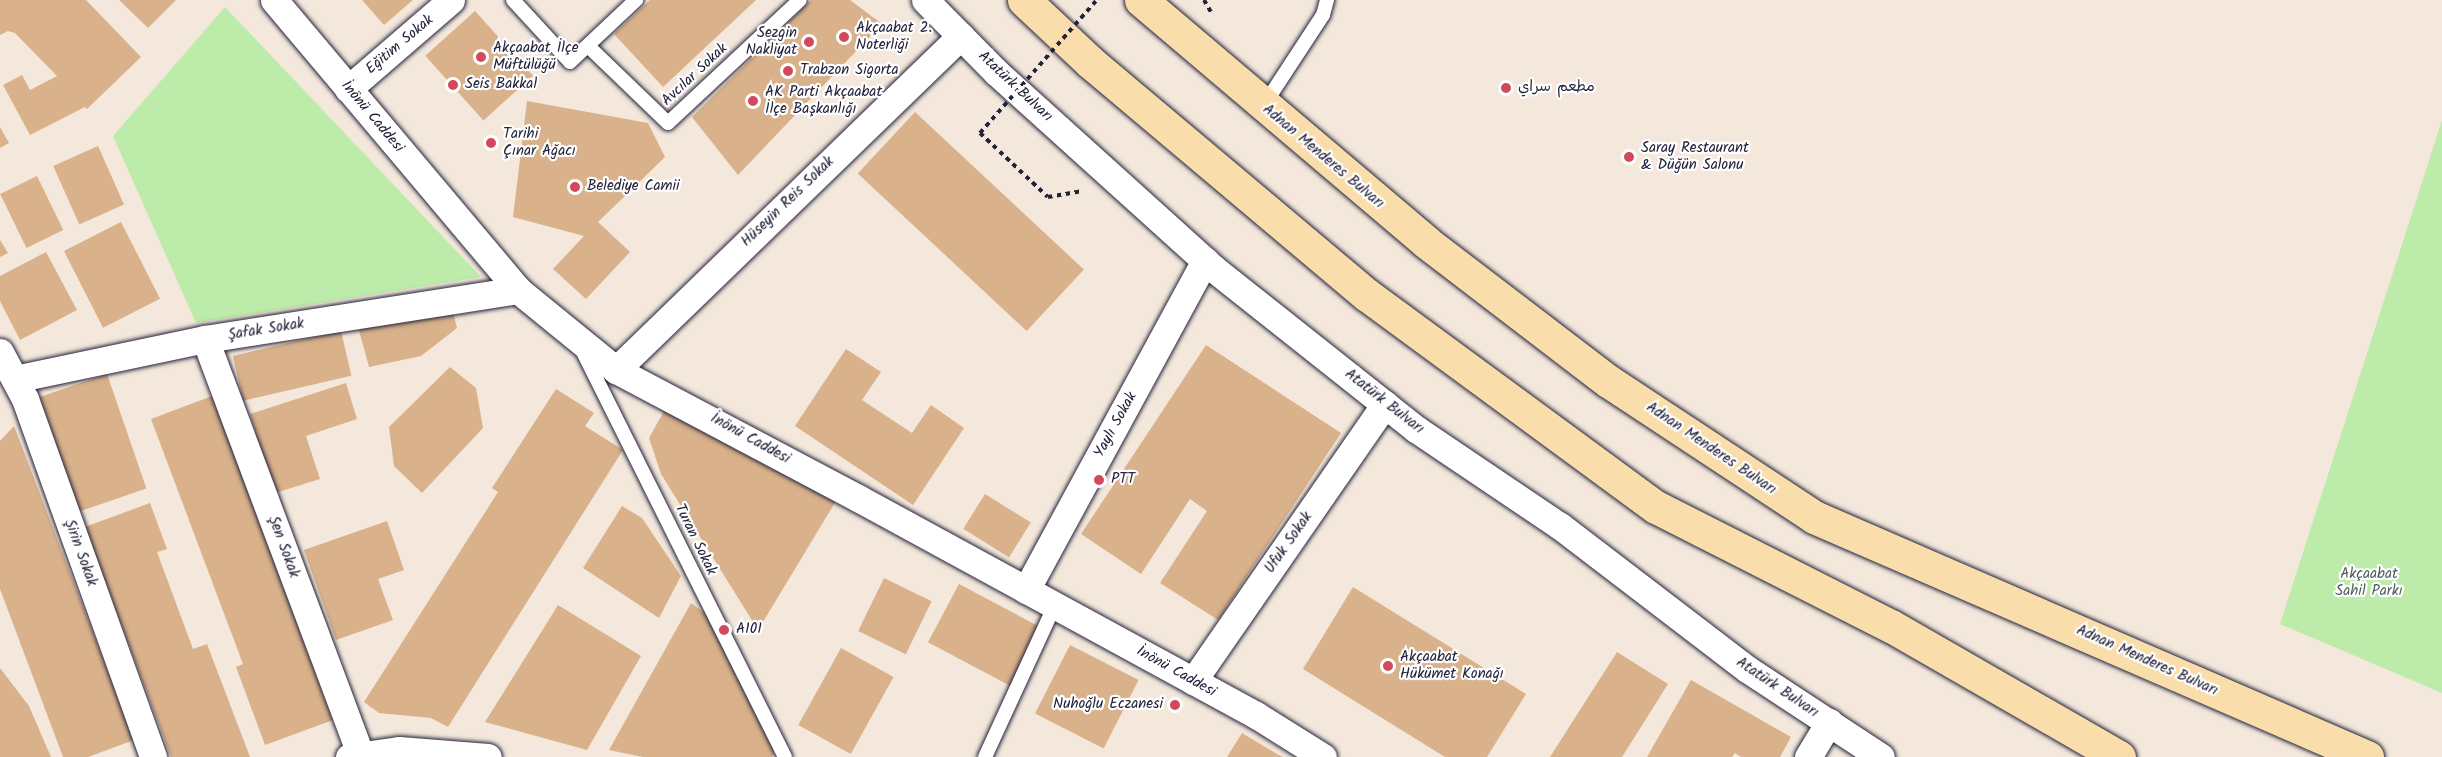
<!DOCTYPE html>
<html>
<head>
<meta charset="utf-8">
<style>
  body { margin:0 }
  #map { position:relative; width:2442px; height:757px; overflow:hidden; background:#f4e8dc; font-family:Kalam,"Playpen Sans Arabic",sans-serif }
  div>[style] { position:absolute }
  .green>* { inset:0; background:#bdeba9 }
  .building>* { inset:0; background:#d9b18a; transform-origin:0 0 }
  .path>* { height:4px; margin-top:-2px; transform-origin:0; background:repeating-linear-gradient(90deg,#22223b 0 4.5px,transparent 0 9px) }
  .roads { filter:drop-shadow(0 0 2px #22223b) drop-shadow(0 0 2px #22223b) }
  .lane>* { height:14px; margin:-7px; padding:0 7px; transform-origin:7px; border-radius:7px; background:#fff }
  .street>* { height:27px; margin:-13.5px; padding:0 13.5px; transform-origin:13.5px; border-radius:13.5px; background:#fff }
  .highway>* { height:33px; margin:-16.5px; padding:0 16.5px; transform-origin:16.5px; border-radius:16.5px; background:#f9deab }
  .path-bridge>* { height:4px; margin-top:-2px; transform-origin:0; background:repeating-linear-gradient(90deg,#22223b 0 4.5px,transparent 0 9px) }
  .dots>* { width:16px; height:16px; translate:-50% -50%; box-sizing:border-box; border:3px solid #fff; border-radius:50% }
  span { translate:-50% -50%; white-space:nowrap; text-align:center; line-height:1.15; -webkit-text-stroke:4.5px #fff; paint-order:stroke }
  .poi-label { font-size:15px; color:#22223b }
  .left { translate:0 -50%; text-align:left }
  .right { translate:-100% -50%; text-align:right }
  .street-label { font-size:15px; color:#22223b }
  .park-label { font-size:15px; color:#505e5c }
</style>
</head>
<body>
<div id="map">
  <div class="green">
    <i style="clip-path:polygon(225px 7px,481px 277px,196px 323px,113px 136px)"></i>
    <i style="clip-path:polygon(2442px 120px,2442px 693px,2280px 624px)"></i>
  </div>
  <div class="building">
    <i style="clip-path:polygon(0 0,86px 0,141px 57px,87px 109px,85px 107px,30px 135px,3px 85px,22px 75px,30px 90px,57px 76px,15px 33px,8px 31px,0 35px)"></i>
    <i style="clip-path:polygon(119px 0,176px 0,148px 28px)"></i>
    <i style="clip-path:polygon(362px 0,413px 0,384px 25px)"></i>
    <i style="clip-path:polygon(650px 0,756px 0,663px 87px,614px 34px)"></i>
    <i style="clip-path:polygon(811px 0,850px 0,882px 24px,738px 175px,692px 117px)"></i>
    <i style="left:475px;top:11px;width:87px;height:67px;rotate:48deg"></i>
    <i style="clip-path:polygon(527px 101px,648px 123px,665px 157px,598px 222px,630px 252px,586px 299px,553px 269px,584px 236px,513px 217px)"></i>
    <i style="left:915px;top:112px;width:231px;height:84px;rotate:43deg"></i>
    <i style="clip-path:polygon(0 127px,9px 143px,0 148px)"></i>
    <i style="left:98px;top:146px;width:64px;height:49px;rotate:66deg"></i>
    <i style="left:37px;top:176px;width:60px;height:41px;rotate:64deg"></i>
    <i style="left:121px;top:222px;width:86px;height:64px;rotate:63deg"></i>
    <i style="clip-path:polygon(0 240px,8px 253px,0 257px)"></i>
    <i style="clip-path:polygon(46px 252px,77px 310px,20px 340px,0 301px,0 276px)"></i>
    <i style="clip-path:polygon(453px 312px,457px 328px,421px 356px,369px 367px,358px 327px)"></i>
    <i style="left:341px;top:331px;width:46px;height:111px;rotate:77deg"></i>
    <i style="clip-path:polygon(1206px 345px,1341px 433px,1218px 620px,1160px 583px,1207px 511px,1190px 499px,1141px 574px,1081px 534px)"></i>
    <i style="clip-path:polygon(846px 349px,881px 372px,862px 400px,912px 433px,931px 405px,964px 428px,913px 505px,795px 426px)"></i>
    <i style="clip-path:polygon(450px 367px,476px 388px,483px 428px,422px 493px,394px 466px,389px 427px)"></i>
    <i style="left:107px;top:374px;width:121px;height:71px;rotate:71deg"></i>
    <i style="clip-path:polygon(346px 383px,357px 419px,306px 436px,320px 479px,275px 493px,250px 414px)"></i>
    <i style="clip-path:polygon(556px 389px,594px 413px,585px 426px,623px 450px,448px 727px,431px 718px,379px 713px,364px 702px,498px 492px,492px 488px)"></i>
    <i style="clip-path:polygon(212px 396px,333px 720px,265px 745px,236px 667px,243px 664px,151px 419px)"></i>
    <i style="clip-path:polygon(669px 402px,836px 501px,758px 630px,661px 474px,649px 438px)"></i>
    <i style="clip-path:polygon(14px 426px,134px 740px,88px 757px,63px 757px,0 589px,0 441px)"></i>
    <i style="left:985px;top:494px;width:54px;height:41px;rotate:32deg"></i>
    <i style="clip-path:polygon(150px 503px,167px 549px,157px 552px,193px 649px,207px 644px,250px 757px,171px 757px,85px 527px)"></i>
    <i style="clip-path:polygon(622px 506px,642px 518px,681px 576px,659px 618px,583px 568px)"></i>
    <i style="clip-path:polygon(387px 521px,404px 570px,378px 579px,393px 620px,336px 640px,304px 550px)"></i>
    <i style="left:884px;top:578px;width:53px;height:59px;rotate:26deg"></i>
    <i style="left:959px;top:584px;width:102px;height:66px;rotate:28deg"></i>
    <i style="clip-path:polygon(1353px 587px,1526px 694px,1487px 757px,1445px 757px,1303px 669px)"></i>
    <i style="clip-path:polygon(691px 603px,706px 614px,778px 744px,772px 757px,643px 757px,609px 750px)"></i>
    <i style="clip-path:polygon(558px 605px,641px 656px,587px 750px,485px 722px)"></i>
    <i style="left:1070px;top:645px;width:77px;height:77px;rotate:27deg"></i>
    <i style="left:841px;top:648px;width:60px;height:88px;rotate:29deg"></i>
    <i style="clip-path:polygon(1617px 652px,1668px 684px,1622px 757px,1550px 757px)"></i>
    <i style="clip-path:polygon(0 668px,29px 706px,51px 757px,0 757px)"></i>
    <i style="clip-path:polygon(1691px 680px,1791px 737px,1780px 757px,1741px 757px,1735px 753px,1732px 757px,1647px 757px)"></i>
    <i style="clip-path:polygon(1242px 733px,1277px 754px,1283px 757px,1227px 757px)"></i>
  </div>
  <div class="path">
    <i style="left:1204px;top:0;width:16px;rotate:60deg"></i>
    <i style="left:980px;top:133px;width:93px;rotate:43.3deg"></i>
    <i style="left:1048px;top:197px;width:35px;rotate:-10deg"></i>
  </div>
  <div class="roads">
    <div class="lane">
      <i style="left:513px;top:0;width:84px;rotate:47.4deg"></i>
      <i style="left:570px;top:62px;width:91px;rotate:-43.2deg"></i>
      <i style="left:588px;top:46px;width:111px;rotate:43.9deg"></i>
      <i style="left:668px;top:123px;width:180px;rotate:-43deg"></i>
      <i style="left:1264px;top:105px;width:108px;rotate:-56.8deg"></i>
      <i style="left:1323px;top:15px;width:16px;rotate:-75deg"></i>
      <i style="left:582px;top:350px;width:455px;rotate:63.5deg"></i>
      <i style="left:985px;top:757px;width:167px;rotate:-65.3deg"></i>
    </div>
    <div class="street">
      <i style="left:274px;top:0;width:379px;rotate:49.9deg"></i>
      <i style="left:518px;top:290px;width:127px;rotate:39.2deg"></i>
      <i style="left:616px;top:370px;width:274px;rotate:27.9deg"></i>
      <i style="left:858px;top:498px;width:453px;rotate:28.6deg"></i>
      <i style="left:1256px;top:715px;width:79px;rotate:32.1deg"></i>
      <i style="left:925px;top:0;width:101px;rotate:45.4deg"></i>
      <i style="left:996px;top:72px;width:294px;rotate:42.1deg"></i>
      <i style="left:1214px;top:269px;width:258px;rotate:38.4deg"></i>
      <i style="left:1416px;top:429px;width:174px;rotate:34deg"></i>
      <i style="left:1560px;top:526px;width:235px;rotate:37.4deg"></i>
      <i style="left:1747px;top:669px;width:160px;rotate:33.3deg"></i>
      <i style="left:348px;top:89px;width:136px;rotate:-40.8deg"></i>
      <i style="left:205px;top:339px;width:443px;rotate:69.5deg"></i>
      <i style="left:0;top:352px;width:53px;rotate:62deg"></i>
      <i style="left:25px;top:399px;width:380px;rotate:70.3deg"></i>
      <i style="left:616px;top:370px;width:480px;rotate:-44.1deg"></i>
      <i style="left:15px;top:379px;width:194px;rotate:-11.9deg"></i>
      <i style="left:205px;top:339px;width:317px;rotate:-8.9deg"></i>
      <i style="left:1026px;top:590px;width:375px;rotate:-61.5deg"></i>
      <i style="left:1193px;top:681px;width:337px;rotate:-55.3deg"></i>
      <i style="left:349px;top:757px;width:50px;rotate:-8deg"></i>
      <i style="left:399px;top:750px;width:89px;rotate:4.5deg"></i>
      <i style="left:1808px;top:757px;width:41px;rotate:-59deg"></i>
    </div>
    <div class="highway">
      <i style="left:1024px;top:0;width:91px;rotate:43.2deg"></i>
      <i style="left:1090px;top:62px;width:362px;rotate:40.1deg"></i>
      <i style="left:1367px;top:295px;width:358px;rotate:36.3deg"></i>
      <i style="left:1656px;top:507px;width:263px;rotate:26.9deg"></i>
      <i style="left:1891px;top:626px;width:263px;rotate:29.9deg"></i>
      <i style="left:1141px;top:0;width:374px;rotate:40.3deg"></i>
      <i style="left:1426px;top:242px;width:229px;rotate:37.4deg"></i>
      <i style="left:1608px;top:381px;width:247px;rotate:33.4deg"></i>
      <i style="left:1814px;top:517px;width:603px;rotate:23.46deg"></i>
    </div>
  </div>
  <div class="path-bridge">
    <i style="left:980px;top:133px;width:177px;rotate:-48.7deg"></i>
  </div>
  <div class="dots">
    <i style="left:844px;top:37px;background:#d1495b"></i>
    <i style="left:809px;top:42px;background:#d1495b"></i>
    <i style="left:481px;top:57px;background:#d1495b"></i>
    <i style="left:788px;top:71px;background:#d1495b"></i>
    <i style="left:453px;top:85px;background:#d1495b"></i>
    <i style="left:1506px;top:88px;background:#d1495b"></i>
    <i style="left:753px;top:101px;background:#d1495b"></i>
    <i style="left:491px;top:143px;background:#d1495b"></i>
    <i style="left:1629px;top:157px;background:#d1495b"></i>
    <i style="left:575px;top:187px;background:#d1495b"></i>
    <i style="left:1099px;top:480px;background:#d1495b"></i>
    <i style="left:724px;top:630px;background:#d1495b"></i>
    <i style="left:1388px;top:666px;background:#d1495b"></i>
    <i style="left:1175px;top:705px;background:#d1495b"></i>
  </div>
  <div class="poi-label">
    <span class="left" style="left:856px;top:37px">Akçaabat 2.<br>Noterliği</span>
    <span class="right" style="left:797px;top:42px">Sezgin<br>Nakliyat</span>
    <span class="left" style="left:493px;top:57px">Akçaabat İlçe<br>Müftülüğü</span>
    <span class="left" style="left:800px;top:71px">Trabzon Sigorta</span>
    <span class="left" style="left:465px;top:85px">Seis Bakkal</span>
    <span class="left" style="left:1518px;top:88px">مطعم سراي</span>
    <span class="left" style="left:765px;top:101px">AK Parti Akçaabat<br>İlçe Başkanlığı</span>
    <span class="left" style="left:503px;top:143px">Tarihi<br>Çınar Ağacı</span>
    <span class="left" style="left:1641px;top:157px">Saray Restaurant<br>&amp; Düğün Salonu</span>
    <span class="left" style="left:587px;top:187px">Belediye Camii</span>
    <span class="left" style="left:1111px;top:480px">PTT</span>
    <span class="left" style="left:736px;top:630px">A101</span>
    <span class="left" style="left:1400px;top:666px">Akçaabat<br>Hükümet Konağı</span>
    <span class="right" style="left:1163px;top:705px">Nuhoğlu Eczanesi</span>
  </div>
  <div class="street-label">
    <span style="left:400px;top:45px;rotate:-40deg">Eğitim Sokak</span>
    <span style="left:695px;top:75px;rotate:-43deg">Avcılar Sokak</span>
    <span style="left:1015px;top:87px;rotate:43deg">Atatürk Bulvarı</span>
    <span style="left:372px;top:117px;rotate:50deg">İnönü Caddesi</span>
    <span style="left:1323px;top:157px;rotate:40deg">Adnan Menderes Bulvarı</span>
    <span style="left:788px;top:202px;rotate:-44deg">Hüseyin Reis Sokak</span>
    <span style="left:266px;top:330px;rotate:-9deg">Şafak Sokak</span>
    <span style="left:1384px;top:402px;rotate:38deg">Atatürk Bulvarı</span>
    <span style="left:1116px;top:425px;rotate:-61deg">Yaylı Sokak</span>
    <span style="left:750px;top:439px;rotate:29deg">İnönü Caddesi</span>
    <span style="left:1711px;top:449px;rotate:34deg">Adnan Menderes Bulvarı</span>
    <span style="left:695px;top:540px;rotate:64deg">Turan Sokak</span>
    <span style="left:1289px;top:543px;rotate:-55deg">Ufuk Sokak</span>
    <span style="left:283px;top:547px;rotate:70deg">Şen Sokak</span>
    <span style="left:80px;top:553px;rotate:70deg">Şirin Sokak</span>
    <span style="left:2147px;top:661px;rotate:24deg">Adnan Menderes Bulvarı</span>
    <span style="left:1176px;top:672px;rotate:29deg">İnönü Caddesi</span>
    <span style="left:1777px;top:688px;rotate:34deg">Atatürk Bulvarı</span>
  </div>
  <div class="park-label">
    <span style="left:2369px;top:583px">Akçaabat<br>Sahil Parkı</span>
  </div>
</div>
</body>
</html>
